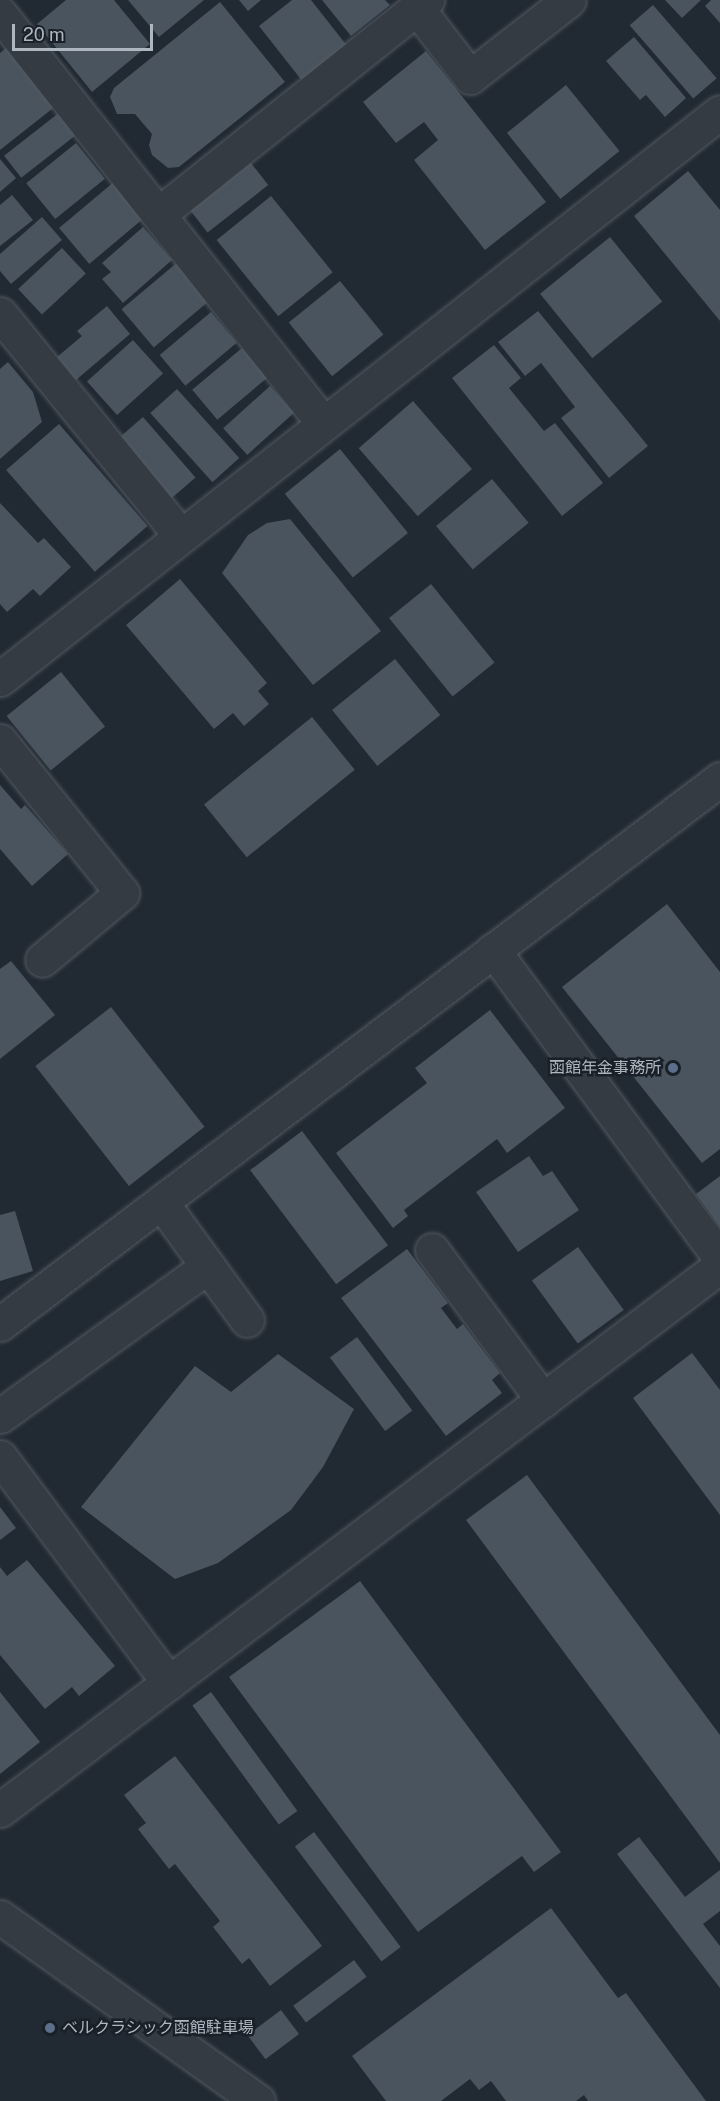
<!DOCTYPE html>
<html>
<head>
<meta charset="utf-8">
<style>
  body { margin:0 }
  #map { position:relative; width:720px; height:2101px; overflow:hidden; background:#212932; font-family:"Public Sans","Noto Sans JP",sans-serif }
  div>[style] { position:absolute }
  .building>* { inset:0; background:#4a545e; transform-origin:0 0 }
  .roads { filter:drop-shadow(0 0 2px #525961) drop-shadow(0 0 2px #525961) }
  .minor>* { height:33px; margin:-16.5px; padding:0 16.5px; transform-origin:16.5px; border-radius:16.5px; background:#343b43 }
  .dots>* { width:16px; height:16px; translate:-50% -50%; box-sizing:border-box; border:3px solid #1a2028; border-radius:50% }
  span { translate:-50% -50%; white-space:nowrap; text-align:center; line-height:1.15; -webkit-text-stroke:5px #1a2028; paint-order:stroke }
  .poi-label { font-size:16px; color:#aeb6c0 }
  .right { translate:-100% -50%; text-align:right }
  .left { translate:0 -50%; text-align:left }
  .scale { position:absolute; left:12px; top:24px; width:141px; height:27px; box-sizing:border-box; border:3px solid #aeb6c0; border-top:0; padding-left:8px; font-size:18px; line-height:21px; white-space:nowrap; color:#aeb6c0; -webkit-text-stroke:4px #1a2028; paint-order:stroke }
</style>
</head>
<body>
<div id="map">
  <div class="building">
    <i style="clip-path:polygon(66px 0,114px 0,150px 44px,92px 92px,37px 24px)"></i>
    <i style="clip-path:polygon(128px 0,204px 0,159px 37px)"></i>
    <i style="clip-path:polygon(239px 0,261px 0,248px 11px)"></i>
    <i style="clip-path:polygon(292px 0,311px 0,348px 47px,303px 82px,259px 26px)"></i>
    <i style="clip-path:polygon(322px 0,385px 0,390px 5px,351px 36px)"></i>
    <i style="clip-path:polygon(665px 0,701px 0,682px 18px)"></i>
    <i style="clip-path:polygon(711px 0,720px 0,720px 23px,705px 6px)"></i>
    <i style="clip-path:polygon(220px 2px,285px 82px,179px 167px,168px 168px,152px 155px,149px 145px,152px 134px,135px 114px,117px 114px,110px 97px,114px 88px)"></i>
    <i style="left:653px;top:5px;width:97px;height:31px;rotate:49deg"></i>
    <i style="clip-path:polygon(634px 37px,686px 98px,665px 117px,646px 95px,640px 100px,606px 61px)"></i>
    <i style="clip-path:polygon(10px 45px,57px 105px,0 150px,0 53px)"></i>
    <i style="clip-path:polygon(426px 51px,546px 202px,485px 250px,414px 160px,438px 140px,424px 122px,396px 143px,363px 102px)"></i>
    <i style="left:566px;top:85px;width:85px;height:76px;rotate:51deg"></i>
    <i style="left:60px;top:112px;width:28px;height:71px;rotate:52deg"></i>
    <i style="left:76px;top:143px;width:46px;height:64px;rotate:51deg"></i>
    <i style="clip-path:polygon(0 159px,16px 178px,0 192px)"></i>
    <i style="left:251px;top:163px;width:28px;height:77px;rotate:52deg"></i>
    <i style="clip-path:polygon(688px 171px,720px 210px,720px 321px,634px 216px)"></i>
    <i style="left:115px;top:181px;width:47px;height:73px;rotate:50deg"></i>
    <i style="clip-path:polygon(12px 195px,33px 220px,0 246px,0 205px)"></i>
    <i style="left:271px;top:196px;width:98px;height:70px;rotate:51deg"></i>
    <i style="clip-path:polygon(42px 217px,62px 240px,11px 284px,0 271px,0 254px)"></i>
    <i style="clip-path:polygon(143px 227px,172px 260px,123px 303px,102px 279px,111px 272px,102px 263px)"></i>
    <i style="left:610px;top:237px;width:83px;height:90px;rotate:51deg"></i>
    <i style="left:62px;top:248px;width:35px;height:60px;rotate:47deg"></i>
    <i style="left:179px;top:261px;width:50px;height:75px;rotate:50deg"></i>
    <i style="left:340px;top:281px;width:69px;height:66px;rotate:51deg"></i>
    <i style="clip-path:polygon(107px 306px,130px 334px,76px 380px,57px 357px,82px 336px,77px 331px)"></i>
    <i style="clip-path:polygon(538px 311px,648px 446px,609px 478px,561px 418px,575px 407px,541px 363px,525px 376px,498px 342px)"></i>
    <i style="left:211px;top:312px;width:40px;height:67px;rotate:50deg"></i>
    <i style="left:133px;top:340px;width:45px;height:62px;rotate:48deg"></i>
    <i style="clip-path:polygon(494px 345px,521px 378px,509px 388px,544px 431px,555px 423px,603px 483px,562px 516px,452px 378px)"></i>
    <i style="left:242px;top:348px;width:39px;height:65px;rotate:50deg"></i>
    <i style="clip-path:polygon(8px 362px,33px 392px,42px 422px,0 459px,0 369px)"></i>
    <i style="left:270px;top:386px;width:36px;height:63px;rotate:48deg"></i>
    <i style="left:177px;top:389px;width:93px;height:36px;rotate:48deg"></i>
    <i style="left:413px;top:401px;width:90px;height:72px;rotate:49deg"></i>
    <i style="left:143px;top:417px;width:80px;height:31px;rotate:49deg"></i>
    <i style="left:59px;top:424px;width:135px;height:70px;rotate:49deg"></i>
    <i style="left:340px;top:449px;width:108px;height:71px;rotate:51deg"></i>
    <i style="left:492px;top:479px;width:57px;height:73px;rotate:50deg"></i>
    <i style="clip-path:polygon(0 503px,38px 543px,44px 538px,71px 567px,40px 596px,33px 589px,7px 612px,0 604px)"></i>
    <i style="clip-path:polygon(290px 519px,381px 631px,313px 685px,222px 573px,248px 535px,267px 523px)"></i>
    <i style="clip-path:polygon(180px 579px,267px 683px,258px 691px,269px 704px,244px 726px,233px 713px,214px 729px,126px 625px)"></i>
    <i style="left:431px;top:584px;width:101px;height:54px;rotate:51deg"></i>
    <i style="left:395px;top:659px;width:72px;height:81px;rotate:51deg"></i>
    <i style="left:61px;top:672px;width:70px;height:70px;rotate:51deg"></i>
    <i style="left:312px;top:717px;width:68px;height:139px;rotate:51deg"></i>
    <i style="clip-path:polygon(0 785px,21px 809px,25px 805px,68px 854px,32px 886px,0 849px)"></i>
    <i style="clip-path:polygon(667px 904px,720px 972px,720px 1149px,702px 1163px,562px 987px)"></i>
    <i style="clip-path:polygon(11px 961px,55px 1015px,0 1059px,0 969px)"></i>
    <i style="left:111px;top:1007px;width:152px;height:96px;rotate:52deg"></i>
    <i style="clip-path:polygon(490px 1010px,565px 1108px,507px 1153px,497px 1139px,404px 1210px,408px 1216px,393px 1228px,336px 1153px,427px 1083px,415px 1068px)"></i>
    <i style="left:302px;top:1131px;width:143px;height:65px;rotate:53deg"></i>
    <i style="clip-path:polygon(529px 1156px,543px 1176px,552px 1171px,579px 1210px,518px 1252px,476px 1192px)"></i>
    <i style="clip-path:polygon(720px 1176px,720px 1227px,696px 1194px)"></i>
    <i style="clip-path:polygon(15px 1211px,33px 1271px,0 1281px,0 1215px)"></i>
    <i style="left:578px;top:1247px;width:78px;height:57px;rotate:54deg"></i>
    <i style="clip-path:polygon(407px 1249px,448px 1303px,441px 1308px,457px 1329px,463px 1324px,500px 1373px,492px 1380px,502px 1393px,446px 1436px,341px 1298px)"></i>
    <i style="left:357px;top:1337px;width:92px;height:34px;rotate:53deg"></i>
    <i style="clip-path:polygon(692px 1353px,720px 1390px,720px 1515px,633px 1398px)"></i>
    <i style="clip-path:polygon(278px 1354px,354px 1409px,323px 1467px,291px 1510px,218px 1563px,175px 1579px,81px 1507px,195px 1366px,231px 1392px)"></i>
    <i style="clip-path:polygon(527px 1475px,720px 1735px,720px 1863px,466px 1520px)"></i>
    <i style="clip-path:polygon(0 1507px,16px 1528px,0 1540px)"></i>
    <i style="clip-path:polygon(27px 1560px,115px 1666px,79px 1696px,72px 1687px,45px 1709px,0 1655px,0 1567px,7px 1576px)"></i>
    <i style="clip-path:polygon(360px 1581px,561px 1852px,534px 1872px,522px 1856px,418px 1932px,229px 1677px)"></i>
    <i style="clip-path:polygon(0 1692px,40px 1742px,0 1774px)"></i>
    <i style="left:211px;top:1692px;width:147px;height:23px;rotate:54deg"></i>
    <i style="clip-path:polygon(175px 1756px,322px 1946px,270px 1986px,249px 1958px,242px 1964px,213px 1927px,220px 1921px,175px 1864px,169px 1869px,138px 1829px,146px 1823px,124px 1795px)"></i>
    <i style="left:314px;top:1832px;width:144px;height:24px;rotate:53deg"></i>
    <i style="clip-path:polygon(639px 1837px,685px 1897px,720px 1870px,720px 1911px,703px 1924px,720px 1946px,720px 1988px,617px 1854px)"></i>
    <i style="clip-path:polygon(551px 1908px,618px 1998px,626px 1993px,706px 2101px,588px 2101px,584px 2095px,576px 2101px,506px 2101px,491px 2081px,479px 2090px,470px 2079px,441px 2101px,386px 2101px,352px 2056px)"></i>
    <i style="left:354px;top:1960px;width:21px;height:76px;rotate:53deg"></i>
    <i style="left:281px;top:2010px;width:30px;height:42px;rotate:53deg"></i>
  </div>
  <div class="roads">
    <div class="minor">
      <i style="left:417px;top:8px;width:87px;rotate:52.5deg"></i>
      <i style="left:470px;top:77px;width:125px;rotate:-37.9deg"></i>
      <i style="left:0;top:14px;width:521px;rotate:51.7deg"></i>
      <i style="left:160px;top:213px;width:342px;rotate:-38.6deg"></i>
      <i style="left:0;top:314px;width:285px;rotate:50.8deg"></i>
      <i style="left:0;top:679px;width:916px;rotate:-38.22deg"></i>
      <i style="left:0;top:741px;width:195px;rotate:51.2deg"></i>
      <i style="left:122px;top:893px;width:104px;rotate:140.1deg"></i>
      <i style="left:493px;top:950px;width:383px;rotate:53.6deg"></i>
      <i style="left:161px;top:1202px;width:146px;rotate:53.9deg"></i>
      <i style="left:432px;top:1250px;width:187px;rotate:53.5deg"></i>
      <i style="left:0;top:1324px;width:903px;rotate:-37.12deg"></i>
      <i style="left:0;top:1416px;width:256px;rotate:-35.8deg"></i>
      <i style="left:0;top:1457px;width:282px;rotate:53.2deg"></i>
      <i style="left:0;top:1810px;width:902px;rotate:-37.07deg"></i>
      <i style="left:0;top:1917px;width:317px;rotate:35.5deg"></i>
    </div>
  </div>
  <div class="dots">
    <i style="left:673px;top:1068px;background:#5c6f8a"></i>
    <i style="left:50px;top:2028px;background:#5c6f8a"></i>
  </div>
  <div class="poi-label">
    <span class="right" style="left:661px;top:1068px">函館年金事務所</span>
    <span class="left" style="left:62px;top:2028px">ベルクラシック函館駐車場</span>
  </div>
  <div class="scale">20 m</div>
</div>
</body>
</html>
